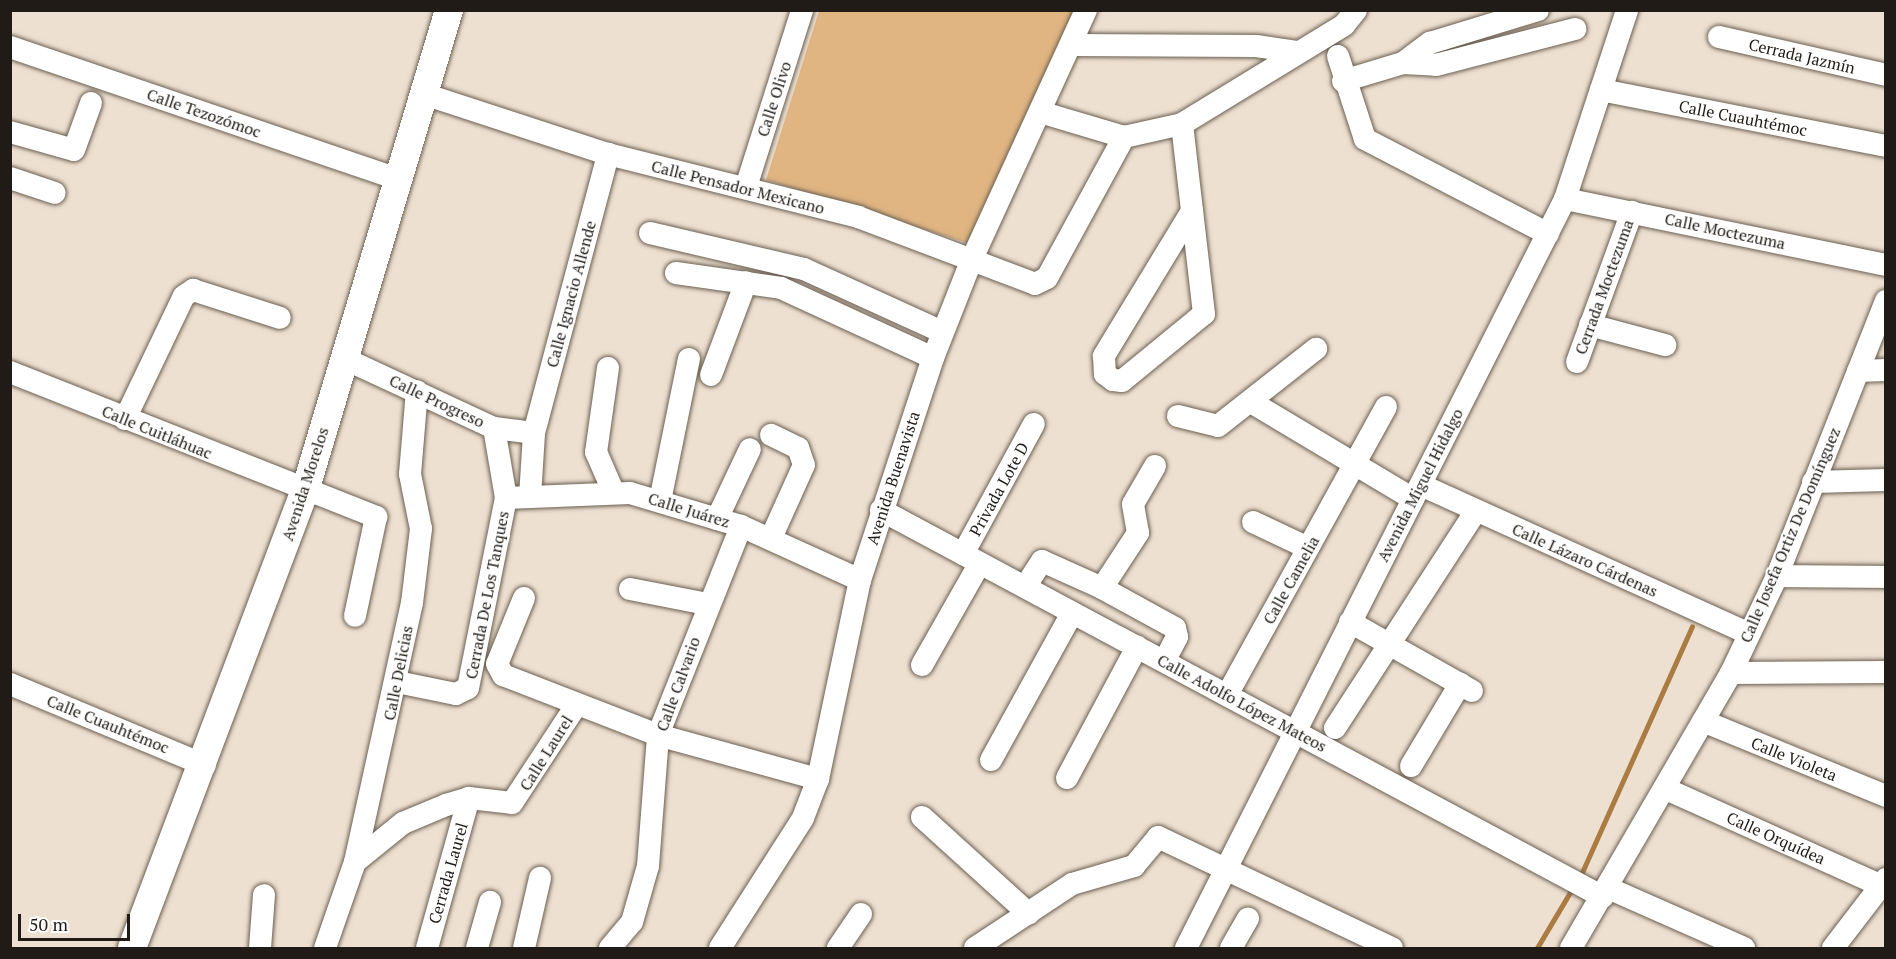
<!DOCTYPE html>
<html>
<head>
<meta charset="utf-8">
<style>
  body { margin:0 }
  #map { position:relative; width:1896px; height:959px; overflow:hidden; background:#eee0d1; font-family:"PT Serif",serif }
  div>[style] { position:absolute }
  .green>* { inset:0; background:#e0b582 }
  .stream>* { height:4.5px; margin:-2.25px; padding:0 2.25px; transform-origin:2.25px; border-radius:2.25px; background:#aa7c41 }
  .roads { filter:drop-shadow(0 0 2px #6a5f51) drop-shadow(0 0 2px #6a5f51) }
  .minor>* { height:22px; margin:-11px; padding:0 11px; transform-origin:11px; border-radius:11px; background:#fff }
  .major>* { height:28px; margin:-14px; padding:0 14px; transform-origin:14px; border-radius:14px; background:#fff }
  span { translate:-50% -50%; white-space:nowrap; text-align:center; line-height:1.15; -webkit-text-stroke:4.5px #fff; paint-order:stroke }
  .street-label { font-size:16px; color:#201b16 }
  .frame { position:absolute; inset:0; border:12px solid #201b16; pointer-events:none }
  .scale { position:absolute; left:18px; top:914px; width:112px; height:27px; box-sizing:border-box; border:3px solid #201b16; border-top:0; padding-left:8px; font-size:18px; line-height:21px; white-space:nowrap; color:#201b16; -webkit-text-stroke:4px #fff; paint-order:stroke }
</style>
</head>
<body>
<div id="map">
  <div class="green">
    <i style="clip-path:polygon(819px 11px,1076px 11px,968px 243px,766px 180px)"></i>
  </div>
  <div class="stream">
    <i style="left:1580px;top:877px;width:274px;rotate:-65.9deg"></i>
    <i style="left:1537px;top:948px;width:69px;rotate:-59.3deg"></i>
  </div>
  <div class="roads">
    <div class="minor">
      <i style="left:1719px;top:37px;width:171px;rotate:12.8deg"></i>
      <i style="left:1071px;top:45px;width:185px;rotate:0.3deg"></i>
      <i style="left:1256px;top:46px;width:41px;rotate:8.3deg"></i>
      <i style="left:10px;top:47px;width:410px;rotate:18.8deg"></i>
      <i style="left:1338px;top:56px;width:87px;rotate:72deg"></i>
      <i style="left:1365px;top:139px;width:206px;rotate:27.4deg"></i>
      <i style="left:1403px;top:63px;width:33px;rotate:3deg"></i>
      <i style="left:1436px;top:65px;width:144px;rotate:-14.5deg"></i>
      <i style="left:1343px;top:81px;width:63px;rotate:-16.7deg"></i>
      <i style="left:1403px;top:63px;width:34px;rotate:-37deg"></i>
      <i style="left:1430px;top:43px;width:113px;rotate:-17deg"></i>
      <i style="left:1601px;top:90px;width:290px;rotate:11.1deg"></i>
      <i style="left:424px;top:94px;width:194px;rotate:18.1deg"></i>
      <i style="left:608px;top:154px;width:258px;rotate:14.1deg"></i>
      <i style="left:858px;top:217px;width:189px;rotate:20.7deg"></i>
      <i style="left:1035px;top:284px;width:13px;rotate:-27deg"></i>
      <i style="left:1047px;top:278px;width:161px;rotate:-61.4deg"></i>
      <i style="left:1040px;top:112px;width:88px;rotate:16.6deg"></i>
      <i style="left:1124px;top:137px;width:59px;rotate:-12.6deg"></i>
      <i style="left:1182px;top:124px;width:190px;rotate:-31.4deg"></i>
      <i style="left:1344px;top:25px;width:19px;rotate:-51deg"></i>
      <i style="left:1182px;top:124px;width:88px;rotate:83.4deg"></i>
      <i style="left:1192px;top:211px;width:170px;rotate:121.3deg"></i>
      <i style="left:1104px;top:356px;width:18px;rotate:87deg"></i>
      <i style="left:1105px;top:374px;width:10px;rotate:37deg"></i>
      <i style="left:1113px;top:380px;width:9px;rotate:6deg"></i>
      <i style="left:1122px;top:381px;width:106px;rotate:-39.3deg"></i>
      <i style="left:1204px;top:314px;width:104px;rotate:-96.6deg"></i>
      <i style="left:10px;top:132px;width:66px;rotate:15.7deg"></i>
      <i style="left:74px;top:150px;width:50px;rotate:-70.1deg"></i>
      <i style="left:10px;top:178px;width:47px;rotate:18.4deg"></i>
      <i style="left:746px;top:187px;width:186px;rotate:-72.4deg"></i>
      <i style="left:1565px;top:199px;width:328px;rotate:11.6deg"></i>
      <i style="left:650px;top:233px;width:158px;rotate:13.2deg"></i>
      <i style="left:804px;top:269px;width:152px;rotate:24.5deg"></i>
      <i style="left:676px;top:273px;width:106px;rotate:8.1deg"></i>
      <i style="left:781px;top:288px;width:167px;rotate:24.7deg"></i>
      <i style="left:1590px;top:325px;width:78px;rotate:14.9deg"></i>
      <i style="left:343px;top:358px;width:166px;rotate:24.9deg"></i>
      <i style="left:494px;top:428px;width:40px;rotate:7.1deg"></i>
      <i style="left:1577px;top:362px;width:160px;rotate:-69.9deg"></i>
      <i style="left:608px;top:368px;width:85px;rotate:98.1deg"></i>
      <i style="left:596px;top:452px;width:43px;rotate:66.4deg"></i>
      <i style="left:1858px;top:371px;width:28px;rotate:-2deg"></i>
      <i style="left:10px;top:372px;width:394px;rotate:21.6deg"></i>
      <i style="left:376px;top:517px;width:101px;rotate:102deg"></i>
      <i style="left:711px;top:375px;width:99px;rotate:-69.4deg"></i>
      <i style="left:1251px;top:402px;width:189px;rotate:30.9deg"></i>
      <i style="left:1178px;top:416px;width:41px;rotate:14deg"></i>
      <i style="left:1218px;top:426px;width:125px;rotate:-38.2deg"></i>
      <i style="left:125px;top:419px;width:136px;rotate:-64.4deg"></i>
      <i style="left:184px;top:296px;width:11px;rotate:-34deg"></i>
      <i style="left:193px;top:290px;width:91px;rotate:17.8deg"></i>
      <i style="left:1813px;top:482px;width:73px;rotate:-1.6deg"></i>
      <i style="left:1421px;top:485px;width:360px;rotate:24.4deg"></i>
      <i style="left:530px;top:497px;width:64px;rotate:-86.4deg"></i>
      <i style="left:534px;top:433px;width:289px;rotate:-75.1deg"></i>
      <i style="left:506px;top:498px;width:124px;rotate:-2.3deg"></i>
      <i style="left:630px;top:493px;width:116px;rotate:16.6deg"></i>
      <i style="left:741px;top:526px;width:131px;rotate:24.4deg"></i>
      <i style="left:660px;top:501px;width:145px;rotate:-78.5deg"></i>
      <i style="left:881px;top:510px;width:819px;rotate:28.19deg"></i>
      <i style="left:717px;top:519px;width:77px;rotate:-64.8deg"></i>
      <i style="left:1253px;top:522px;width:61px;rotate:25.3deg"></i>
      <i style="left:771px;top:538px;width:80px;rotate:-65.7deg"></i>
      <i style="left:804px;top:465px;width:18px;rotate:-109deg"></i>
      <i style="left:798px;top:448px;width:30px;rotate:-154deg"></i>
      <i style="left:963px;top:554px;width:148px;rotate:-61.4deg"></i>
      <i style="left:1777px;top:576px;width:109px;rotate:0.5deg"></i>
      <i style="left:1025px;top:587px;width:31px;rotate:-57deg"></i>
      <i style="left:1042px;top:561px;width:66px;rotate:24.2deg"></i>
      <i style="left:1102px;top:588px;width:83px;rotate:28.7deg"></i>
      <i style="left:1175px;top:628px;width:9px;rotate:77deg"></i>
      <i style="left:1177px;top:637px;width:27px;rotate:118deg"></i>
      <i style="left:1102px;top:588px;width:66px;rotate:-56.8deg"></i>
      <i style="left:1138px;top:533px;width:29px;rotate:-100deg"></i>
      <i style="left:1133px;top:504px;width:44px;rotate:-59.9deg"></i>
      <i style="left:630px;top:589px;width:78px;rotate:11deg"></i>
      <i style="left:524px;top:598px;width:71px;rotate:112.2deg"></i>
      <i style="left:497px;top:664px;width:13px;rotate:61deg"></i>
      <i style="left:503px;top:675px;width:166px;rotate:21.2deg"></i>
      <i style="left:658px;top:735px;width:166px;rotate:15.4deg"></i>
      <i style="left:1350px;top:622px;width:140px;rotate:29.5deg"></i>
      <i style="left:922px;top:665px;width:117px;rotate:-60.4deg"></i>
      <i style="left:1731px;top:673px;width:155px;rotate:-0.4deg"></i>
      <i style="left:397px;top:682px;width:60px;rotate:11.5deg"></i>
      <i style="left:456px;top:694px;width:13px;rotate:-27deg"></i>
      <i style="left:468px;top:688px;width:194px;rotate:-78.7deg"></i>
      <i style="left:506px;top:498px;width:71px;rotate:-99.7deg"></i>
      <i style="left:10px;top:684px;width:211px;rotate:22.6deg"></i>
      <i style="left:1227px;top:695px;width:329px;rotate:-61.1deg"></i>
      <i style="left:1703px;top:721px;width:198px;rotate:22.3deg"></i>
      <i style="left:1335px;top:728px;width:259px;rotate:-57deg"></i>
      <i style="left:991px;top:760px;width:168px;rotate:-61.1deg"></i>
      <i style="left:1411px;top:766px;width:96px;rotate:-59.1deg"></i>
      <i style="left:1067px;top:778px;width:149px;rotate:-61.9deg"></i>
      <i style="left:1666px;top:789px;width:241px;rotate:24.2deg"></i>
      <i style="left:922px;top:817px;width:144px;rotate:42.2deg"></i>
      <i style="left:355px;top:862px;width:62px;rotate:-39.1deg"></i>
      <i style="left:403px;top:823px;width:47px;rotate:-22.7deg"></i>
      <i style="left:446px;top:805px;width:24px;rotate:-17deg"></i>
      <i style="left:469px;top:798px;width:43px;rotate:6.6deg"></i>
      <i style="left:512px;top:803px;width:115px;rotate:-56.7deg"></i>
      <i style="left:1608px;top:888px;width:149px;rotate:23.8deg"></i>
      <i style="left:260px;top:948px;width:53px;rotate:-85.7deg"></i>
      <i style="left:325px;top:948px;width:91px;rotate:-70.8deg"></i>
      <i style="left:355px;top:862px;width:265px;rotate:-77.6deg"></i>
      <i style="left:412px;top:603px;width:75px;rotate:-83.1deg"></i>
      <i style="left:421px;top:529px;width:56px;rotate:-101.3deg"></i>
      <i style="left:410px;top:474px;width:83px;rotate:-85.2deg"></i>
      <i style="left:427px;top:948px;width:156px;rotate:-74.4deg"></i>
      <i style="left:477px;top:948px;width:48px;rotate:-74.2deg"></i>
      <i style="left:524px;top:948px;width:72px;rotate:-77.1deg"></i>
      <i style="left:610px;top:948px;width:34px;rotate:-50deg"></i>
      <i style="left:632px;top:922px;width:58px;rotate:-74.1deg"></i>
      <i style="left:648px;top:866px;width:131px;rotate:-85.6deg"></i>
      <i style="left:658px;top:735px;width:225px;rotate:-68.3deg"></i>
      <i style="left:720px;top:948px;width:154px;rotate:-57.4deg"></i>
      <i style="left:803px;top:818px;width:42px;rotate:-69deg"></i>
      <i style="left:818px;top:779px;width:203px;rotate:-78.1deg"></i>
      <i style="left:860px;top:580px;width:234px;rotate:-71.8deg"></i>
      <i style="left:933px;top:358px;width:106px;rotate:-68.5deg"></i>
      <i style="left:972px;top:259px;width:274px;rotate:-65.4deg"></i>
      <i style="left:838px;top:948px;width:41px;rotate:-55.9deg"></i>
      <i style="left:975px;top:948px;width:116px;rotate:-33.4deg"></i>
      <i style="left:1072px;top:884px;width:65px;rotate:-16.2deg"></i>
      <i style="left:1134px;top:866px;width:38px;rotate:-50deg"></i>
      <i style="left:1158px;top:837px;width:259px;rotate:25.4deg"></i>
      <i style="left:1186px;top:948px;width:839px;rotate:-63.16deg"></i>
      <i style="left:1565px;top:199px;width:199px;rotate:-71.8deg"></i>
      <i style="left:1231px;top:948px;width:34px;rotate:-60deg"></i>
      <i style="left:1571px;top:948px;width:318px;rotate:-59.8deg"></i>
      <i style="left:1731px;top:673px;width:107px;rotate:-64.6deg"></i>
      <i style="left:1777px;top:576px;width:296px;rotate:-68.4deg"></i>
      <i style="left:1833px;top:948px;width:87px;rotate:-52.5deg"></i>
    </div>
    <div class="major">
      <i style="left:132px;top:948px;width:489px;rotate:-69.3deg"></i>
      <i style="left:305px;top:491px;width:502px;rotate:-73.33deg"></i>
    </div>
  </div>
  <div class="street-label">
    <span style="left:1802px;top:56px;rotate:13deg">Cerrada Jazmín</span>
    <span style="left:774px;top:99px;rotate:-72deg">Calle Olivo</span>
    <span style="left:204px;top:113px;rotate:19deg">Calle Tezozómoc</span>
    <span style="left:1743px;top:118px;rotate:11deg">Calle Cuauhtémoc</span>
    <span style="left:738px;top:187px;rotate:14deg">Calle Pensador Mexicano</span>
    <span style="left:1725px;top:231px;rotate:12deg">Calle Moctezuma</span>
    <span style="left:1604px;top:287px;rotate:-70deg">Cerrada Moctezuma</span>
    <span style="left:571px;top:294px;rotate:-75deg">Calle Ignacio Allende</span>
    <span style="left:437px;top:401px;rotate:25deg">Calle Progreso</span>
    <span style="left:157px;top:432px;rotate:22deg">Calle Cuitláhuac</span>
    <span style="left:893px;top:478px;rotate:-72deg">Avenida Buenavista</span>
    <span style="left:305px;top:484px;rotate:-72deg">Avenida Morelos</span>
    <span style="left:1420px;top:485px;rotate:-63deg">Avenida Miguel Hidalgo</span>
    <span style="left:999px;top:489px;rotate:-61deg">Privada Lote D</span>
    <span style="left:689px;top:510px;rotate:17deg">Calle Juárez</span>
    <span style="left:1790px;top:535px;rotate:-67deg">Calle Josefa Ortiz De Domínguez</span>
    <span style="left:1585px;top:560px;rotate:24deg">Calle Lázaro Cárdenas</span>
    <span style="left:1291px;top:580px;rotate:-61deg">Calle Camelia</span>
    <span style="left:487px;top:595px;rotate:-79deg">Cerrada De Los Tanques</span>
    <span style="left:398px;top:673px;rotate:-79deg">Calle Delicias</span>
    <span style="left:678px;top:684px;rotate:-70deg">Calle Calvario</span>
    <span style="left:1242px;top:703px;rotate:28deg">Calle Adolfo López Mateos</span>
    <span style="left:108px;top:724px;rotate:22deg">Calle Cuauhtémoc</span>
    <span style="left:546px;top:753px;rotate:-58deg">Calle Laurel</span>
    <span style="left:1794px;top:759px;rotate:22deg">Calle Violeta</span>
    <span style="left:1776px;top:838px;rotate:24deg">Calle Orquídea</span>
    <span style="left:448px;top:873px;rotate:-74deg">Cerrada Laurel</span>
  </div>
  <div class="frame"></div>
  <div class="scale">50 m</div>
</div>
</body>
</html>
